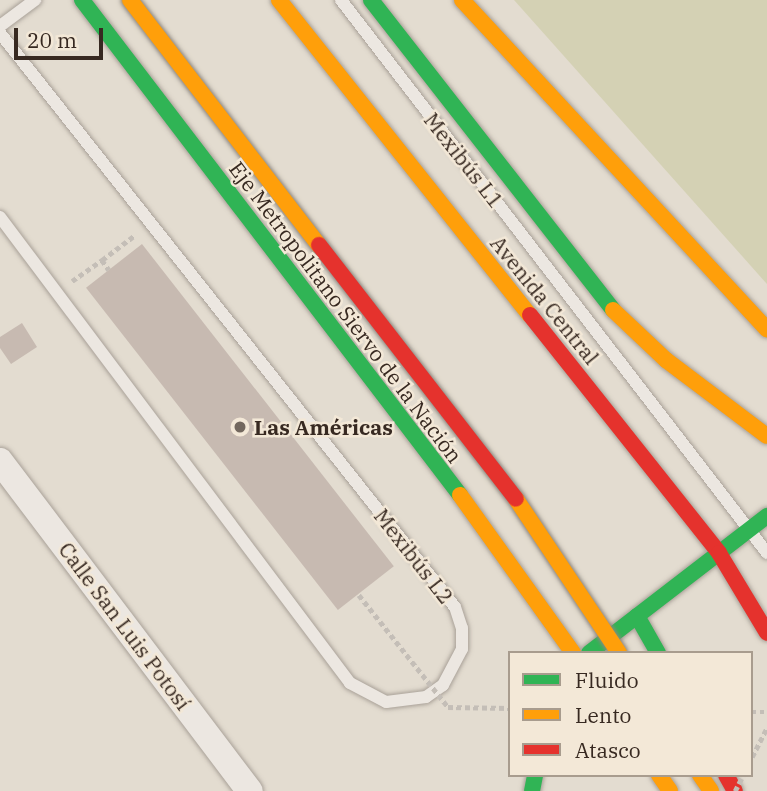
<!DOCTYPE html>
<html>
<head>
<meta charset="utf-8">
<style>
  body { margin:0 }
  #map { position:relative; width:767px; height:791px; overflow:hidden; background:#e3dcd0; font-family:"IBM Plex Serif",serif }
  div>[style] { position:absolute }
  .green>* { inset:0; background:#d4d1b4 }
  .building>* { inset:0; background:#c7bab1; transform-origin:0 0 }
  .path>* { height:4.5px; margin-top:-2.25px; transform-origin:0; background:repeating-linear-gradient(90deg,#c4beb7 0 5px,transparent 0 8.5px) }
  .roads { filter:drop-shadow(0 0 2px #a9a198) drop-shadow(0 0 2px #a9a198) }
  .lane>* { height:12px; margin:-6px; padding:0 6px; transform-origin:6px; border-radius:6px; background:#ece7e1 }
  .street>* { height:26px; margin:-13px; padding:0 13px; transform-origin:13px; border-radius:13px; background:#ece7e1 }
  .fast>* { height:16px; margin:-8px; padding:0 8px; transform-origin:8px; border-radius:8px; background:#30b455 }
  .slow>* { height:16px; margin:-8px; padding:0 8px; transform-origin:8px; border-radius:8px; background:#ff9f0a }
  .jam>* { height:16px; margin:-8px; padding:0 8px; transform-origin:8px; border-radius:8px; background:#e5322d }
  .path-bridge>* { height:4.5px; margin-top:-2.25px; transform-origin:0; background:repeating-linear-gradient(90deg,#c4beb7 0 5px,transparent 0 8.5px) }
  .bridges { filter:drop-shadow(0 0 2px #8e877f) drop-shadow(0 0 2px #8e877f) }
  .slow-bridge>* { height:16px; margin:-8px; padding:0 8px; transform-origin:8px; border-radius:8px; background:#ff9f0a }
  .jam-bridge>* { height:16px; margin:-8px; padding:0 8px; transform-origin:8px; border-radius:8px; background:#e5322d }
  .dots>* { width:19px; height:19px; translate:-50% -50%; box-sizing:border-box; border:4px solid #f3e8d7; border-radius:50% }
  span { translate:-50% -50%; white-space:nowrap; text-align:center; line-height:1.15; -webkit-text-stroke:5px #f3e8d7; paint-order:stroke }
  .street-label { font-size:21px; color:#372921 }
  .poi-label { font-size:21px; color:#372921; font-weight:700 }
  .left { translate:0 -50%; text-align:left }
  .legend { position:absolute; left:508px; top:651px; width:245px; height:126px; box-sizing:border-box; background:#f3e8d7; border:2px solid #a89c8e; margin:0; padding:9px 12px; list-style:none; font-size:21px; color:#372921 }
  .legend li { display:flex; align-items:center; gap:14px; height:35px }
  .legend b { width:35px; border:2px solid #a89c8e }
  .scale { position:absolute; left:14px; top:28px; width:89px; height:32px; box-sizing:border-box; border:4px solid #372921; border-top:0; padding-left:9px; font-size:21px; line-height:24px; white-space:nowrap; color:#372921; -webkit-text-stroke:5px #f3e8d7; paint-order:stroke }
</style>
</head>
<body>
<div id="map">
  <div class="green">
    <i style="clip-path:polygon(514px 0,767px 0,767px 284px)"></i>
  </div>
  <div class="building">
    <i style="left:142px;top:244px;width:409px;height:71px;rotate:52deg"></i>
    <i style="clip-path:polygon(22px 323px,37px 347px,11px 364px,0 348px,0 337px)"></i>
  </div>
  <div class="path">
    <i style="left:102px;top:260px;width:41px;rotate:-37.1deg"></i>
    <i style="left:72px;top:281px;width:37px;rotate:-35deg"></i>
    <i style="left:102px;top:260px;width:12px;rotate:55deg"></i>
    <i style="left:751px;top:712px;width:16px"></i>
    <i style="left:752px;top:757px;width:34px;rotate:-63deg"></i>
  </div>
  <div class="roads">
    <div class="lane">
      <i style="left:341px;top:0;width:698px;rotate:52.39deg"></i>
      <i style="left:0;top:26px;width:44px;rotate:-36.6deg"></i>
      <i style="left:0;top:33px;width:732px;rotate:51.6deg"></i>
      <i style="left:455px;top:607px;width:22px;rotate:72deg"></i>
      <i style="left:462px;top:628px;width:21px;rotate:90deg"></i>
      <i style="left:462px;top:649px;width:41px;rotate:117.8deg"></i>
      <i style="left:443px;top:685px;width:21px;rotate:145deg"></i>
      <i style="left:426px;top:697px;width:40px;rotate:172.9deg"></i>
      <i style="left:386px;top:702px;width:41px;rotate:-152.2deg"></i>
      <i style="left:350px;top:683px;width:583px;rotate:-126.91deg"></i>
    </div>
    <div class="street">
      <i style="left:0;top:461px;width:414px;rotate:52.9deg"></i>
    </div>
    <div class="fast">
      <i style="left:82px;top:0;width:623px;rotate:52.63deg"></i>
      <i style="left:371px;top:0;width:393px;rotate:52deg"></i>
      <i style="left:637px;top:616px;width:43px;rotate:60.4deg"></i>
      <i style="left:589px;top:653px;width:225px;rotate:-37.6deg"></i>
      <i style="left:532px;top:791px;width:16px;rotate:-79deg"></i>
    </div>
    <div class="slow">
      <i style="left:279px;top:0;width:403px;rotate:51.5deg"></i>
      <i style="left:462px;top:0;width:449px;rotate:47.2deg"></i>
      <i style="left:613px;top:310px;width:73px;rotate:43.3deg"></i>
      <i style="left:666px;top:360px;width:126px;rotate:37deg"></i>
      <i style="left:460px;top:495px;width:194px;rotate:54.4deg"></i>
      <i style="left:659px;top:775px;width:19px;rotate:55deg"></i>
      <i style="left:700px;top:775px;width:19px;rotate:55deg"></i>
    </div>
    <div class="jam">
      <i style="left:530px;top:315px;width:304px;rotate:51.5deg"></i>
      <i style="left:719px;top:553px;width:93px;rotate:59deg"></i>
      <i style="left:726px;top:775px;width:18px;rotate:61deg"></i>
    </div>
  </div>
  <div class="path-bridge">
    <i style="left:359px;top:595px;width:143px;rotate:51.5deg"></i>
    <i style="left:448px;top:707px;width:62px;rotate:0.9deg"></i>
    <i style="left:735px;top:791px;width:18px;rotate:-63deg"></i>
  </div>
  <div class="bridges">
    <div class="slow-bridge">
      <i style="left:130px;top:0;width:309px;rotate:52.4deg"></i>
      <i style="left:516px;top:499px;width:185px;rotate:56.2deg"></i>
    </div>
    <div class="jam-bridge">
      <i style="left:319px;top:245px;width:321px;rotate:52.2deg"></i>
    </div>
  </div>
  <div class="dots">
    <i style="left:240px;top:427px;background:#73685e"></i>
  </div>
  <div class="street-label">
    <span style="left:464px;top:160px;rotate:52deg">Mexibús L1</span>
    <span style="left:545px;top:300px;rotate:51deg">Avenida Central</span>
    <span style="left:346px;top:312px;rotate:53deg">Eje Metropolitano Siervo de la Nación</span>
    <span style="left:414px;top:556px;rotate:52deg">Mexibús L2</span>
    <span style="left:125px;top:626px;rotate:53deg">Calle San Luis Potosí</span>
  </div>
  <div class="poi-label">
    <span class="left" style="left:254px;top:427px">Las Américas</span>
  </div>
  <ul class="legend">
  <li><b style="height:9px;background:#30b455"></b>Fluido</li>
  <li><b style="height:9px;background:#ff9f0a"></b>Lento</li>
  <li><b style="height:9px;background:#e5322d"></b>Atasco</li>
  </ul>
  <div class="scale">20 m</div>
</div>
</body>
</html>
